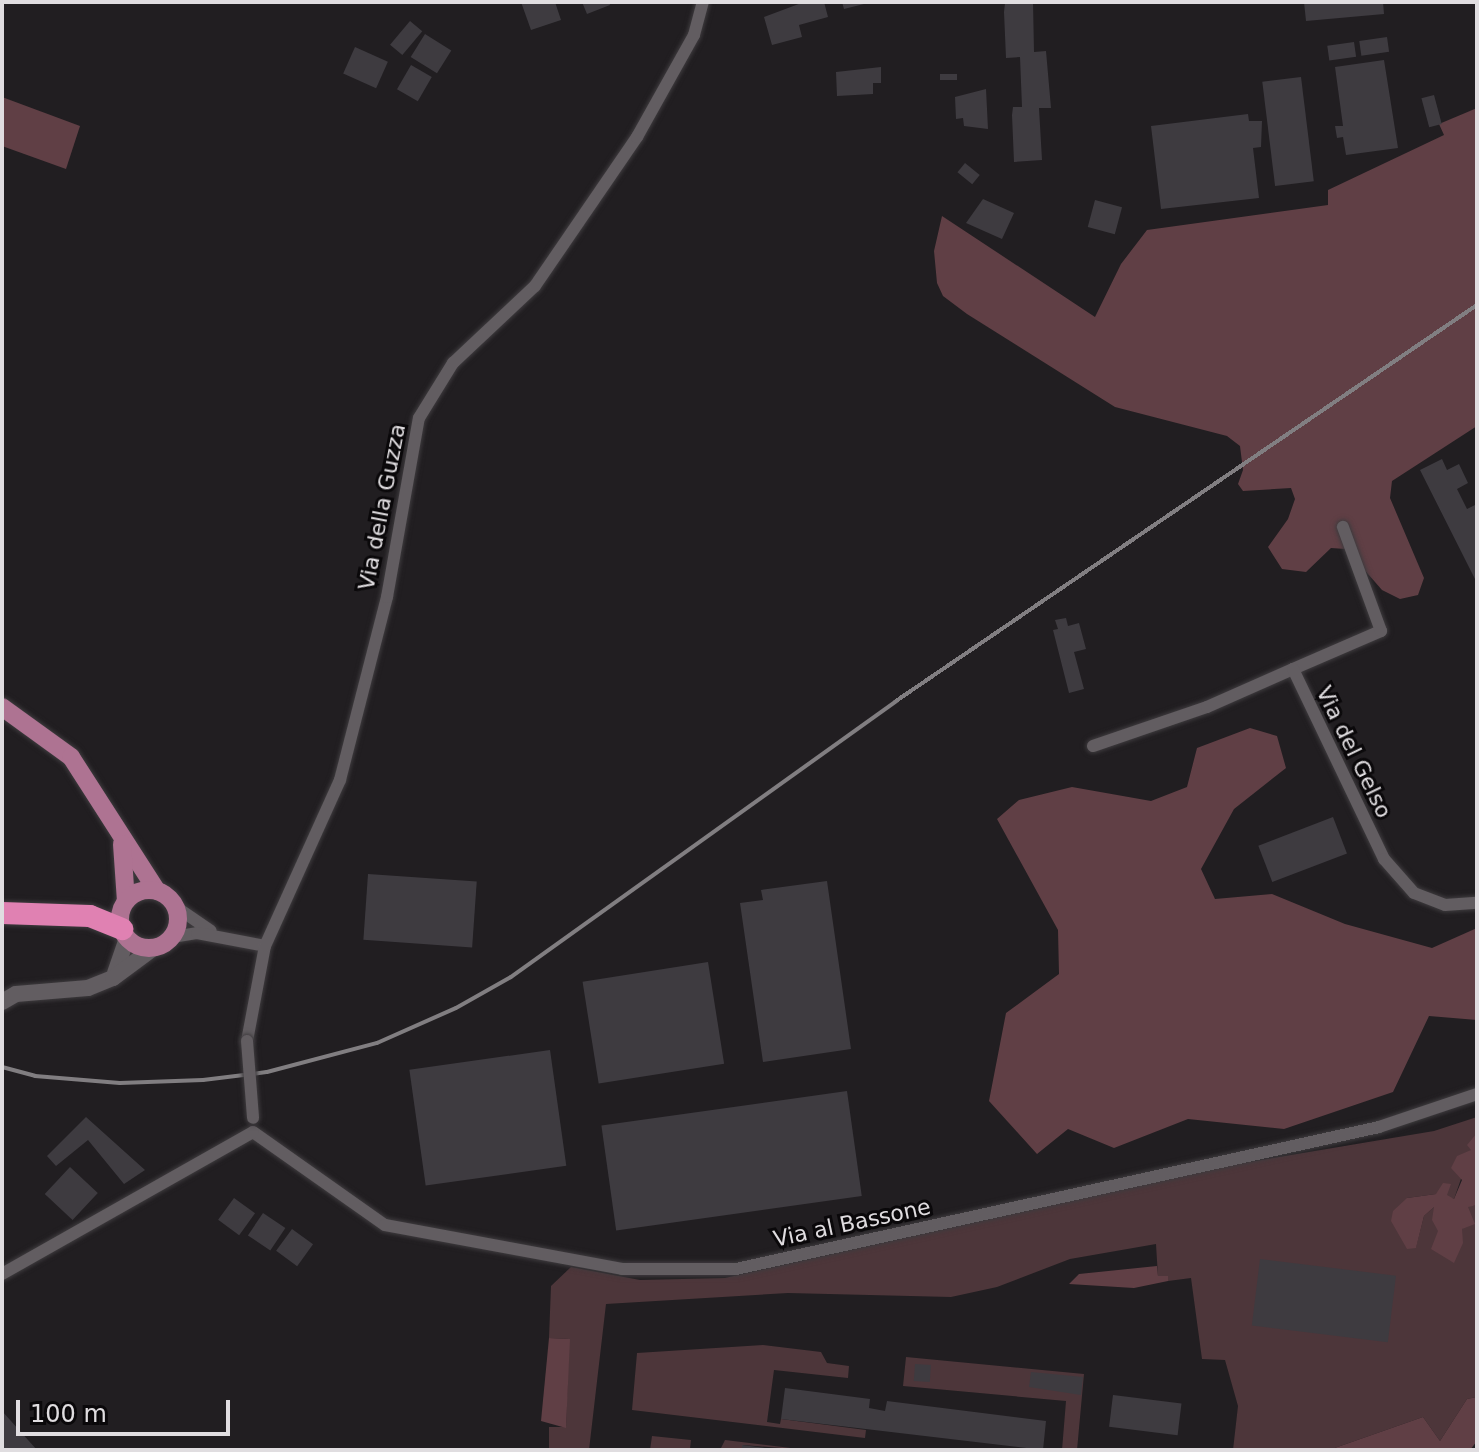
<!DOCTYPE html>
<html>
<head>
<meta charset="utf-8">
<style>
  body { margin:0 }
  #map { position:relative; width:1479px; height:1452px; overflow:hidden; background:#211e21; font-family:"DejaVu Sans",sans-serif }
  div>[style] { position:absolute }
  .green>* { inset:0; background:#4d363a }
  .forest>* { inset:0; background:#603f45 }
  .building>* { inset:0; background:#3e3b40; transform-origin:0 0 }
  .roads { filter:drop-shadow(0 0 2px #3e3b3e) drop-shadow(0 0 2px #3e3b3e) }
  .street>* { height:12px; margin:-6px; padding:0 6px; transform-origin:6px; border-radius:6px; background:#625d61 }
  .secondary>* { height:16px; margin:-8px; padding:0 8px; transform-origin:8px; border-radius:8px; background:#625d61 }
  .primary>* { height:18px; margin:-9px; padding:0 9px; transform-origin:9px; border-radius:9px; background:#ae7392 }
  .primary>.ring { margin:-9px; padding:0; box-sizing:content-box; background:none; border:18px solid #ae7392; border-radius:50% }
  .highway>* { height:22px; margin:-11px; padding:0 11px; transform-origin:11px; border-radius:11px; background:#e081b2 }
  .rail>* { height:4px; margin:-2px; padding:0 2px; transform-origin:2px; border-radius:2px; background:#817e81 }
  .bridges { filter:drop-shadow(0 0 2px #3e3b3e) drop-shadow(0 0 2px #3e3b3e) }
  .street-bridge>* { height:12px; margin:-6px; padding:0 6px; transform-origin:6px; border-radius:6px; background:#625d61 }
  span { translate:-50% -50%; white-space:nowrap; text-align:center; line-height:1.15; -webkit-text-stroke:6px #0a080a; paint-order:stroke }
  .street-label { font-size:22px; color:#e0dde0 }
  .frame { position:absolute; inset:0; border:4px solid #e0dde0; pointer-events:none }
  .scale { position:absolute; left:16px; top:1400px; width:214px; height:36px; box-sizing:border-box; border:4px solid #e0dde0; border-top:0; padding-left:10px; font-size:24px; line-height:28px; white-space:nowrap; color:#e0dde0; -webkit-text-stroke:6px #0a080a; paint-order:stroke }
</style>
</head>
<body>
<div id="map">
  <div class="green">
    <i style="clip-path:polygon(1477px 1117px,1477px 1133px,1454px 1199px,1436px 1194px,1407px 1198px,1416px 1247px,1424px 1216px,1435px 1206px,1462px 1229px,1468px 1206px,1477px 1205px,1477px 1397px,1467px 1399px,1440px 1441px,1423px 1417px,1329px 1450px,1233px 1450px,1238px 1406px,1225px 1360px,1202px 1359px,1191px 1278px,1168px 1281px,1167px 1276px,1158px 1277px,1156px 1244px,1070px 1259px,997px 1287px,951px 1297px,788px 1293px,606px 1304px,589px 1450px,549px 1450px,549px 1427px,566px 1427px,569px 1339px,549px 1338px,551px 1286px,571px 1267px,640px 1280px,725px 1278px,1237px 1164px,1434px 1131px)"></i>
    <i style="clip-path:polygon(763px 1345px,821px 1352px,827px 1363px,849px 1366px,848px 1378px,774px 1370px,767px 1422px,780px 1424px,781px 1419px,866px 1430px,865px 1438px,632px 1410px,637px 1353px)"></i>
    <i style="clip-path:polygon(906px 1357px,1084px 1374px,1077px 1450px,1062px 1450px,1066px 1401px,903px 1386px)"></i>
    <i style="clip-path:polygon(652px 1436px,691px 1440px,690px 1449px,705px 1450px,650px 1450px)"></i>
    <i style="clip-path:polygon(725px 1440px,807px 1450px,743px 1445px,742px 1450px,720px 1450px)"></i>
  </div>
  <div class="forest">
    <i style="clip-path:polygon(2px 97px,80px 126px,66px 169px,2px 146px)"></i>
    <i style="clip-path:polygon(1477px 108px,1477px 426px,1392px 481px,1390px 498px,1424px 578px,1418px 595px,1400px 599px,1382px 590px,1346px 549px,1331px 548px,1306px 572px,1282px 569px,1268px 547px,1288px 519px,1295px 499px,1291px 488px,1243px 491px,1238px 484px,1243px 470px,1240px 446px,1227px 436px,1115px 407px,967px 314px,943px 296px,937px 283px,934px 251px,942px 216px,1095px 317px,1121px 264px,1147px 230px,1328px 205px,1328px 190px,1444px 135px,1439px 124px)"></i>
    <i style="clip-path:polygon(1250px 728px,1277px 736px,1286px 768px,1234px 809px,1201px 869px,1215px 899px,1272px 894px,1345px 924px,1432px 948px,1477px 928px,1477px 1020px,1429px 1016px,1393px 1092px,1284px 1129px,1188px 1119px,1114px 1148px,1068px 1129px,1037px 1154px,989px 1101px,1006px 1013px,1059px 974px,1058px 930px,997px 819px,1019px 800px,1072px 787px,1151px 801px,1187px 787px,1197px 748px)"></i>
    <i style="clip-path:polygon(1477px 1133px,1477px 1205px,1468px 1207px,1475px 1224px,1462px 1229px,1463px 1243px,1454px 1263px,1431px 1249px,1438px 1231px,1432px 1220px,1434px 1207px,1424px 1216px,1416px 1248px,1407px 1249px,1391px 1221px,1393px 1211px,1407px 1198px,1436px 1194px,1443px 1183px,1451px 1184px,1447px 1195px,1454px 1199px,1462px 1180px,1451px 1168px,1457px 1156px,1471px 1150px,1467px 1145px)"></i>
    <i style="clip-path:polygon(1157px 1266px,1158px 1276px,1168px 1276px,1168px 1281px,1134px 1288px,1069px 1284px,1079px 1274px)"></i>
    <i style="clip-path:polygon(549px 1338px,570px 1339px,566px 1428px,541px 1421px)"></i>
    <i style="clip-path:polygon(1477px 1397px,1477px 1441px,1470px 1450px,1329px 1450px,1423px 1417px,1440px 1441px,1467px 1399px)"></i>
  </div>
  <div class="building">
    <i style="clip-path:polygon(521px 2px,555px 2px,561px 20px,531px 30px)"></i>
    <i style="clip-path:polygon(582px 2px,609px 2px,610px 5px,587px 14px)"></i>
    <i style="clip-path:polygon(804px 2px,824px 2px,828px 17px,799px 25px,802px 37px,772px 45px,764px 17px)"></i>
    <i style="clip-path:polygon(842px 2px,868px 2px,868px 3px,844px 9px)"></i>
    <i style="clip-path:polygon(1033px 2px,1034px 52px,1046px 51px,1051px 108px,1039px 108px,1042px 160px,1014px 162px,1012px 115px,1013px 107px,1022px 107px,1020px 57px,1006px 58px,1004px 12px,1005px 3px)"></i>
    <i style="clip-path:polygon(1304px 2px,1383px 2px,1384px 14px,1306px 21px)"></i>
    <i style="left:410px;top:21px;width:16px;height:31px;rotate:40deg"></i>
    <i style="left:425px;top:34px;width:31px;height:27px;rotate:32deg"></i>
    <i style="left:1387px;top:37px;width:15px;height:28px;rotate:82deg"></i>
    <i style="left:1354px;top:42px;width:15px;height:27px;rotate:82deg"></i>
    <i style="left:355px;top:47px;width:36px;height:29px;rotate:24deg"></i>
    <i style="clip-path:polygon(1384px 60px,1398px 148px,1346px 155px,1343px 137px,1337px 138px,1335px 126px,1343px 126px,1335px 67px)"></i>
    <i style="left:411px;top:65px;width:24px;height:28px;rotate:30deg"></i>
    <i style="clip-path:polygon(881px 67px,881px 83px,873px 83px,873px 94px,837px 96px,836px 72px)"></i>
    <i style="left:957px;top:74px;width:6px;height:17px;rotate:90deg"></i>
    <i style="left:1301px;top:77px;width:105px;height:39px;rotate:83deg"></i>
    <i style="clip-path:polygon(986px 89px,988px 129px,964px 126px,963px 118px,956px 119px,955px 97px)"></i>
    <i style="left:1434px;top:95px;width:30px;height:13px;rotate:75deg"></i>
    <i style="clip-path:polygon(1248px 114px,1249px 121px,1262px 121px,1261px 147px,1253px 148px,1259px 198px,1161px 209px,1151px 126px)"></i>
    <i style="left:965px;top:163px;width:19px;height:12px;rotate:39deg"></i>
    <i style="clip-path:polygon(983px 199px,1014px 213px,1002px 239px,966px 223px)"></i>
    <i style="left:1095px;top:200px;width:28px;height:28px;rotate:15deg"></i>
    <i style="clip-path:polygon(1442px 459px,1447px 470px,1459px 464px,1468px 483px,1457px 489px,1467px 509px,1477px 504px,1477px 583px,1420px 470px)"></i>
    <i style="clip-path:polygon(1066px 618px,1068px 626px,1079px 623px,1086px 649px,1074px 652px,1084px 689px,1069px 693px,1053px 630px,1058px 629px,1055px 620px)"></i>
    <i style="left:1333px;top:817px;width:39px;height:80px;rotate:69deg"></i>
    <i style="left:368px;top:874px;width:109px;height:66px;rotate:4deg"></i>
    <i style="clip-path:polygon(827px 881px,851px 1049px,763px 1062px,740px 903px,763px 900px,761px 890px)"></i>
    <i style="left:708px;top:962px;width:103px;height:127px;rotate:81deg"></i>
    <i style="left:550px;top:1050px;width:117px;height:142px;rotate:82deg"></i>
    <i style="left:847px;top:1091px;width:106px;height:248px;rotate:82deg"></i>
    <i style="clip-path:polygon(86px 1117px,145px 1170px,124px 1184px,88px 1140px,56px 1166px,47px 1156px)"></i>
    <i style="left:70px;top:1167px;width:38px;height:37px;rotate:43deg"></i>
    <i style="left:234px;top:1198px;width:26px;height:27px;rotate:36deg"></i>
    <i style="left:263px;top:1213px;width:27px;height:27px;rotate:34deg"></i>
    <i style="left:292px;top:1229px;width:26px;height:27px;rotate:36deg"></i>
    <i style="left:1260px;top:1259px;width:137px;height:67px;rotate:7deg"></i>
    <i style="left:915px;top:1364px;width:16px;height:17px;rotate:4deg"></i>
    <i style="clip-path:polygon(1031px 1372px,1083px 1377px,1081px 1395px,1029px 1387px)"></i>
    <i style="clip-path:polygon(785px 1388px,870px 1399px,869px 1408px,885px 1411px,887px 1401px,1046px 1421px,1043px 1450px,781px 1419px)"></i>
    <i style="left:1113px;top:1395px;width:69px;height:32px;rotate:7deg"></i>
    <i style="clip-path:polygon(2px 1411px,37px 1450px,2px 1450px)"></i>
    <i style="clip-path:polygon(742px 1445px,765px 1448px,765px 1450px,742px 1450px)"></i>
  </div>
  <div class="roads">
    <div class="street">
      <i style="left:1293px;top:669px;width:96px;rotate:-23.4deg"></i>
      <i style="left:1381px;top:631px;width:111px;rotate:-110.1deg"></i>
      <i style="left:1093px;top:746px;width:120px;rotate:-18.9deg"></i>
      <i style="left:1207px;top:707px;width:94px;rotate:-23.8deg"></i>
      <i style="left:1293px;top:669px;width:211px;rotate:64.4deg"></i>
      <i style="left:1384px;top:859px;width:45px;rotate:48.6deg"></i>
      <i style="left:1414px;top:893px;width:33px;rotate:21deg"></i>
      <i style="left:1445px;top:905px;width:32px;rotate:-4deg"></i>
      <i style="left:176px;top:907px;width:42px;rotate:34.4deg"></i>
      <i style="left:172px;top:937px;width:25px;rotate:-9deg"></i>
      <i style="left:197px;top:933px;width:69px;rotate:10.8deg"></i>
      <i style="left:247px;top:1041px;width:97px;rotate:-79.3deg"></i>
      <i style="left:265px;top:946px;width:182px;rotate:-65.7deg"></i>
      <i style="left:340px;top:780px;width:189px;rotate:-75.6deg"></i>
      <i style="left:387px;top:597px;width:182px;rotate:-79.9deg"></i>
      <i style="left:419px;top:418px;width:65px;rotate:-58.3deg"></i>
      <i style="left:453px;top:363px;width:112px;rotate:-43.2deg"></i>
      <i style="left:535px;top:286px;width:181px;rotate:-55.6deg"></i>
      <i style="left:637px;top:137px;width:117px;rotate:-60.8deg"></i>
      <i style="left:694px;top:35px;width:34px;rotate:-75deg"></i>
      <i style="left:253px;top:1132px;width:161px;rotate:35.2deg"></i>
      <i style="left:385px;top:1225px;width:241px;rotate:10.5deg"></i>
      <i style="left:622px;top:1269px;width:114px"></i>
      <i style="left:736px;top:1269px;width:658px;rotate:-12.45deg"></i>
      <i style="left:1379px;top:1127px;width:103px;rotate:-18.6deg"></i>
      <i style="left:2px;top:1274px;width:288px;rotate:-29.5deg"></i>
    </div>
    <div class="secondary">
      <i style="left:115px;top:973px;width:37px;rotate:-71deg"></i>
      <i style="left:2px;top:1002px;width:16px;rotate:-30deg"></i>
      <i style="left:16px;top:994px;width:72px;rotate:-4.8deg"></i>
      <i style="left:88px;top:988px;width:27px;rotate:-22deg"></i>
      <i style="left:113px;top:978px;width:52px;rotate:-36.4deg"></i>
    </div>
    <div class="primary">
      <i style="left:2px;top:707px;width:85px;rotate:35.9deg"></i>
      <i style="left:71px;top:757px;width:159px;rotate:57.3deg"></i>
      <i style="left:122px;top:844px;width:57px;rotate:86deg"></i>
      <i class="ring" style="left:120px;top:890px;width:40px;height:40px"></i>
    </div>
    <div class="highway">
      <i style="left:2px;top:913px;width:88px;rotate:2deg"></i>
      <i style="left:90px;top:916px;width:35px;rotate:22deg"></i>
    </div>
  </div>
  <div class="rail">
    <i style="left:2px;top:1067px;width:34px;rotate:15deg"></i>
    <i style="left:35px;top:1076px;width:85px;rotate:4.7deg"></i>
    <i style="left:120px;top:1083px;width:83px;rotate:-2.1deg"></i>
    <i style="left:203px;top:1080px;width:64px;rotate:-7.1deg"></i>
    <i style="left:267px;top:1072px;width:114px;rotate:-14.8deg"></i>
    <i style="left:377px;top:1043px;width:86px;rotate:-23.9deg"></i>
    <i style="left:456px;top:1008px;width:63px;rotate:-29.4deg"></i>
    <i style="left:511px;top:977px;width:474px;rotate:-35.6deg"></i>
    <i style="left:896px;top:701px;width:703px;rotate:-34.28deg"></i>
  </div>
  <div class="bridges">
    <div class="street-bridge">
      <i style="left:247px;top:1041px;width:77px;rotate:85.5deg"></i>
    </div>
  </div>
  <div class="street-label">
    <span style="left:382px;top:507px;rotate:-79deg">Via della Guzza</span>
    <span style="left:1354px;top:752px;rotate:64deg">Via del Gelso</span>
    <span style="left:852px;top:1223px;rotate:-12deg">Via al Bassone</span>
  </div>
  <div class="frame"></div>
  <div class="scale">100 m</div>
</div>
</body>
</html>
